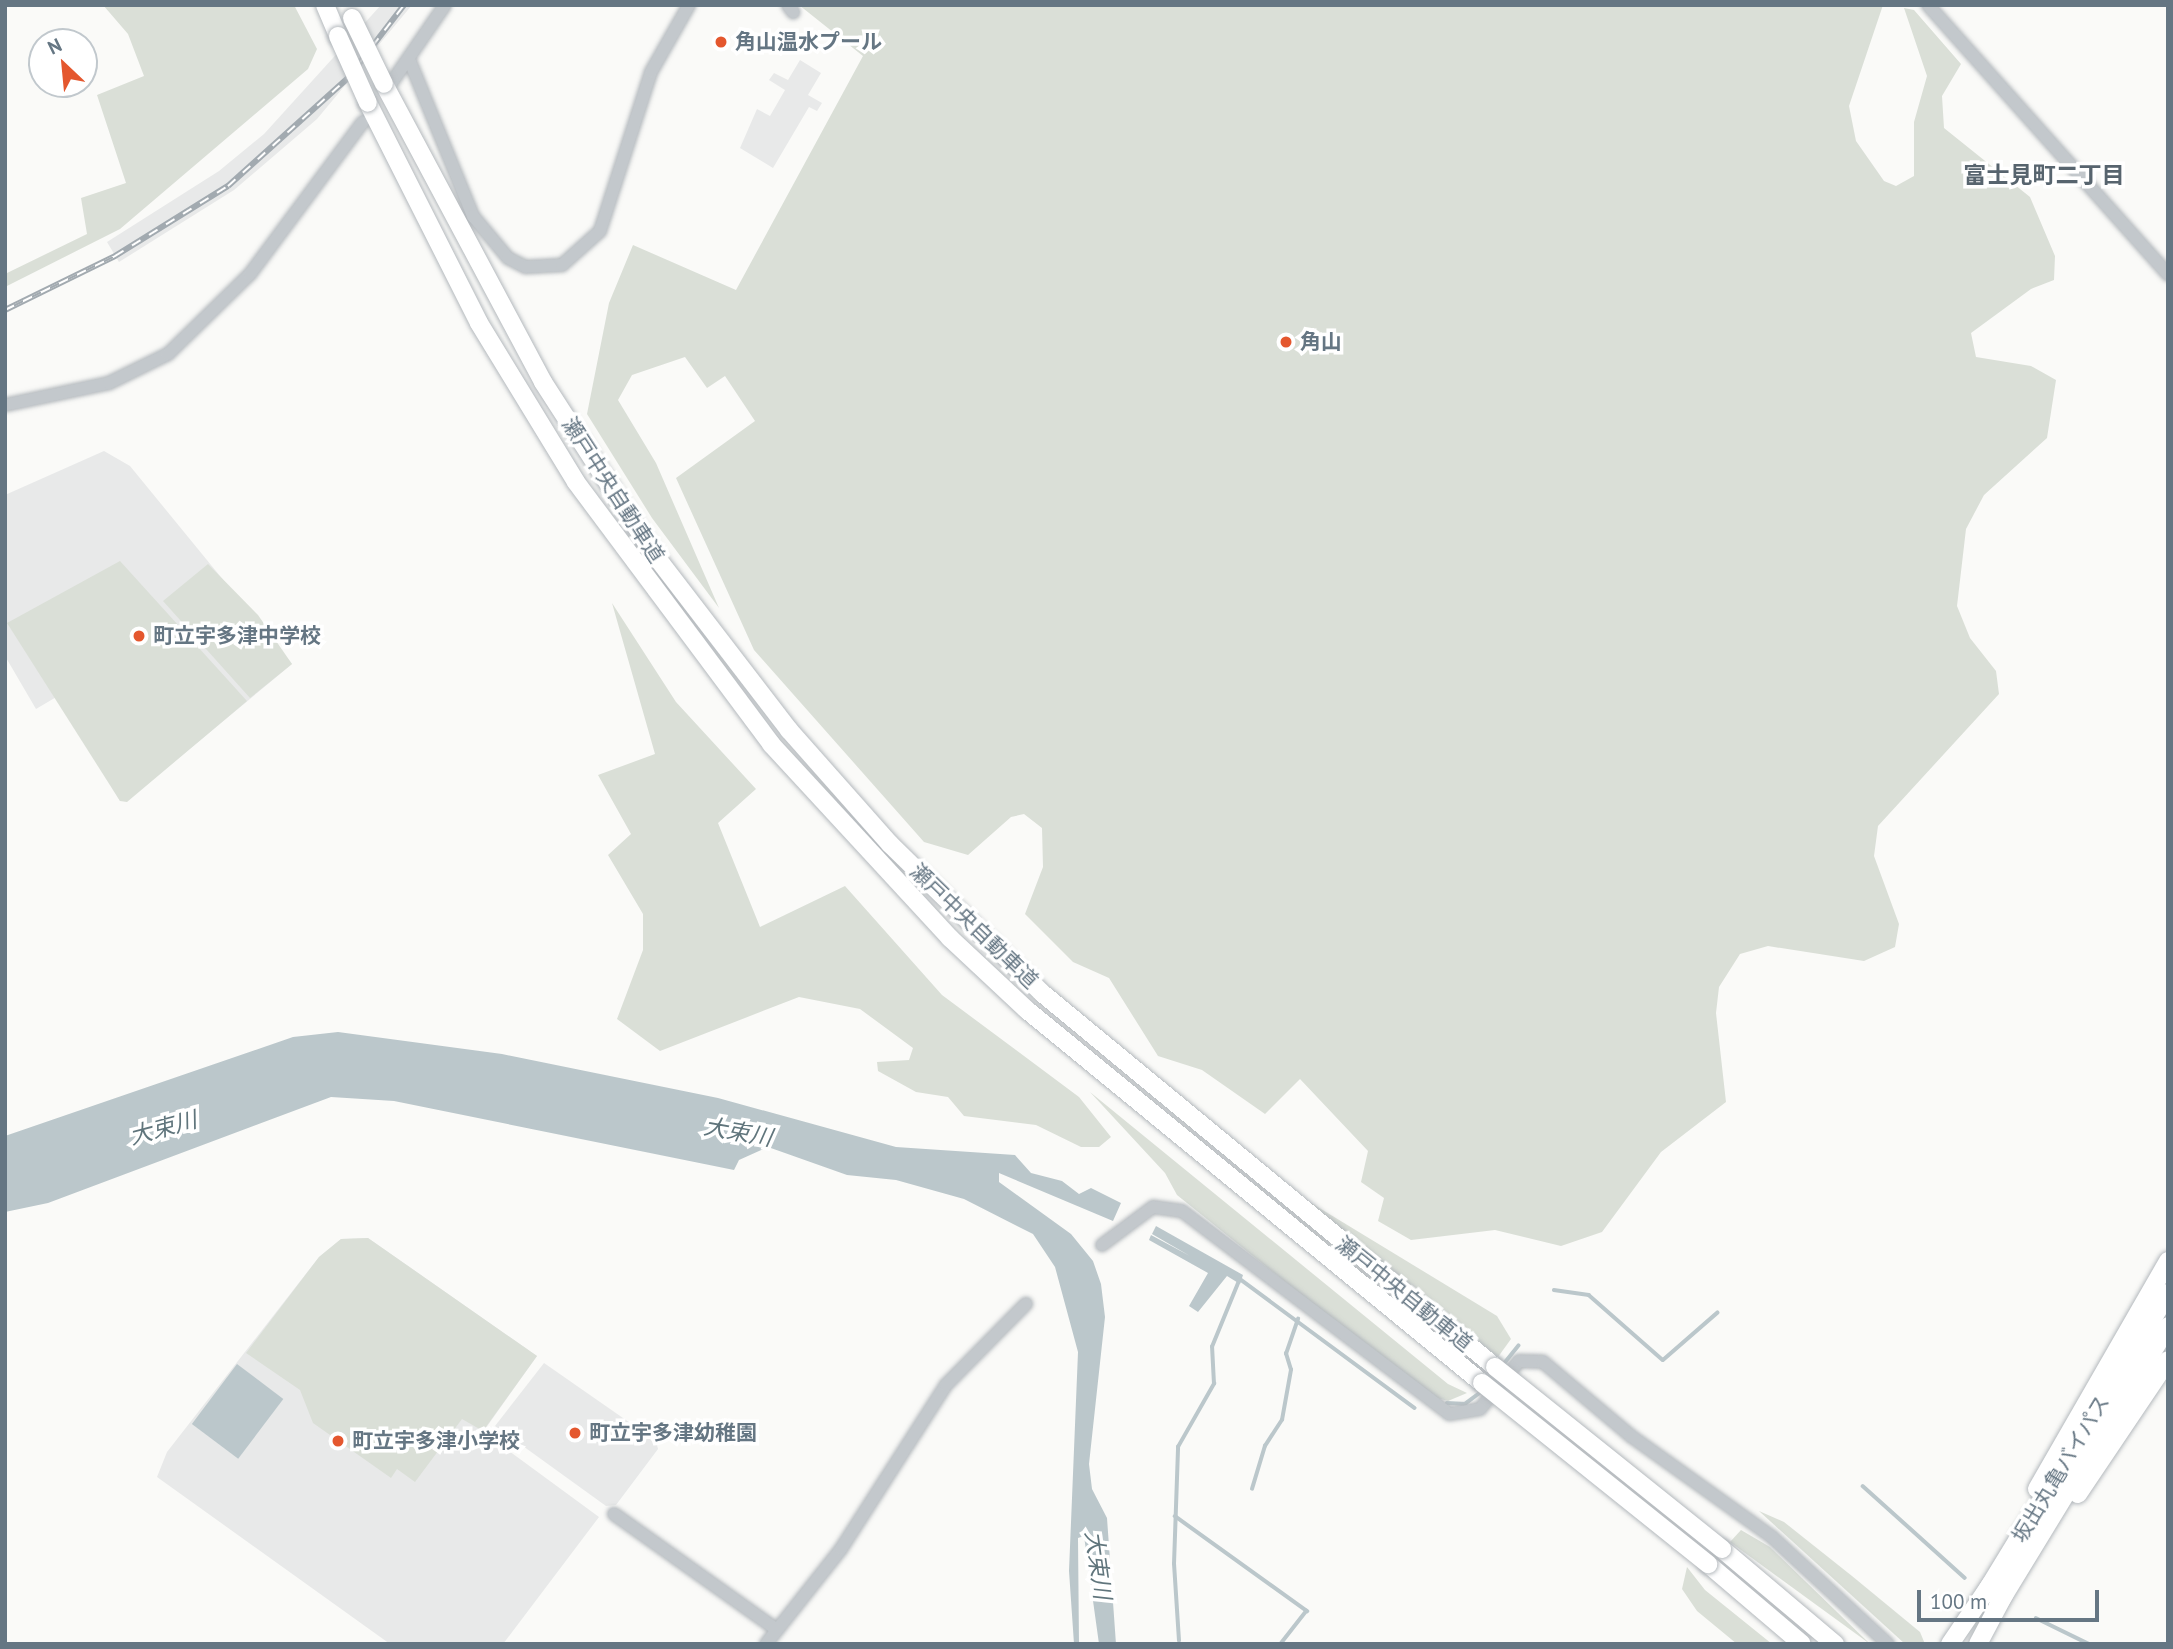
<!DOCTYPE html>
<html>
<head>
<meta charset="utf-8">
<style>
  body { margin:0 }
  #map { position:relative; width:2173px; height:1649px; overflow:hidden; background:#fafaf8; font-family:"PT Sans","Noto Sans JP",sans-serif }
  div>[style] { position:absolute }
  .built>* { inset:0; background:#e8e9e9 }
  .green>* { inset:0; background:#dadfd7 }
  .water>* { inset:0; background:#bbc7cb; transform-origin:0 0 }
  .stream>* { height:3.5px; margin:-1.75px; padding:0 1.75px; transform-origin:1.75px; border-radius:1.75px; background:#bbc7cb }
  .roads { filter:drop-shadow(0 0 2px #b4b9bd) drop-shadow(0 0 2px #b4b9bd) }
  .tertiary>* { height:12px; margin:-6px; padding:0 6px; transform-origin:6px; border-radius:6px; background:#c3c8cc }
  .trunk>* { height:18px; margin:-9px; padding:0 9px; transform-origin:9px; border-radius:9px; background:#fff }
  .motorway>* { height:18px; margin:-9px; padding:0 9px; transform-origin:9px; border-radius:9px; background:#fff }
  .rail>* { height:6px; margin-top:-3px; transform-origin:0; background:repeating-linear-gradient(90deg,#fff 0 10px,#a2aab0 0 20px); box-sizing:border-box; border-block:2px solid #a2aab0 }
  .bridges { filter:drop-shadow(0 0 2px #b4b9bd) drop-shadow(0 0 2px #b4b9bd) }
  .motorway-bridge>* { height:18px; margin:-9px; padding:0 9px; transform-origin:9px; border-radius:9px; background:#fff }
  .dots>* { width:19px; height:19px; translate:-50% -50%; box-sizing:border-box; border:4px solid #fff; border-radius:50% }
  span { translate:-50% -50%; white-space:nowrap; text-align:center; line-height:1.15; -webkit-text-stroke:7px #fff; paint-order:stroke }
  .poi-label { font-size:21px; color:#657683; font-weight:700 }
  .left { translate:0 -50%; text-align:left }
  .street-label { font-size:21px; color:#657683 }
  .neighbourhood-label { font-size:23px; color:#57646e; font-weight:700 }
  .water-label { font-size:23px; color:#60757c; font-style:italic }
  .frame { position:absolute; inset:0; border:7px solid #657683; pointer-events:none }
  .north { position:absolute; left:28px; top:28px; width:70px; height:70px; box-sizing:border-box; background:#fff; border:2px solid #c1c8cd; border-radius:50%; rotate:334deg; font-size:19px; font-weight:700; line-height:28px; text-align:center; color:#657683 }
  .north::after { content:''; display:block; margin:auto; width:24px; height:32px; background:#e4572e; clip-path:polygon(50% 0,100% 100%,50% 72%,0 100%) }
  .scale { position:absolute; left:1917px; top:1590px; width:182px; height:32px; box-sizing:border-box; border:4px solid #657683; border-top:0; padding-left:9px; font-size:21px; line-height:24px; white-space:nowrap; color:#657683; -webkit-text-stroke:5px #fff; paint-order:stroke }
</style>
</head>
<body>
<div id="map">
  <div class="built">
    <i style="clip-path:polygon(381px 5px,412px 5px,317px 119px,234px 190px,119px 262px,107px 242px,219px 171px,264px 134px)"></i>
    <i style="clip-path:polygon(800px 60px,821px 73px,808px 95px,822px 103px,817px 111px,809px 107px,773px 168px,740px 148px,757px 109px,770px 116px,785px 90px,769px 80px,774px 73px,788px 80px)"></i>
    <i style="clip-path:polygon(104px 451px,130px 466px,292px 664px,127px 801px,120px 801px,58px 696px,36px 709px,5px 656px,5px 495px)"></i>
    <i style="clip-path:polygon(368px 1238px,537px 1356px,483px 1432px,599px 1517px,503px 1644px,390px 1644px,157px 1477px,167px 1452px,319px 1257px,341px 1239px)"></i>
    <i style="clip-path:polygon(544px 1363px,656px 1441px,658px 1449px,616px 1505px,606px 1506px,495px 1426px)"></i>
  </div>
  <div class="green">
    <i style="clip-path:polygon(103px 5px,294px 5px,317px 49px,308px 69px,120px 229px,5px 287px,5px 274px,87px 234px,81px 198px,126px 183px,97px 95px,144px 76px,128px 34px)"></i>
    <i style="clip-path:polygon(799px 5px,1883px 5px,1849px 106px,1856px 141px,1884px 181px,1896px 186px,1914px 176px,1914px 122px,1927px 76px,1904px 8px,1914px 10px,1961px 64px,1942px 96px,1944px 128px,2030px 197px,2055px 256px,2054px 280px,2031px 289px,1971px 333px,1976px 357px,2031px 366px,2056px 380px,2047px 438px,1984px 495px,1966px 529px,1957px 606px,1970px 638px,1996px 671px,1999px 694px,1878px 826px,1874px 856px,1899px 924px,1895px 947px,1864px 961px,1768px 946px,1740px 954px,1719px 987px,1716px 1013px,1726px 1102px,1661px 1152px,1602px 1232px,1561px 1246px,1495px 1230px,1411px 1240px,1378px 1221px,1384px 1198px,1361px 1182px,1368px 1151px,1300px 1079px,1265px 1114px,1202px 1070px,1158px 1056px,1109px 978px,1073px 962px,1025px 914px,1043px 867px,1042px 828px,1024px 814px,1011px 817px,968px 855px,924px 842px,754px 650px,676px 478px,755px 421px,725px 376px,707px 388px,685px 357px,632px 375px,618px 400px,656px 463px,719px 608px,652px 518px,587px 414px,609px 303px,633px 245px,736px 290px,863px 56px)"></i>
    <i style="clip-path:polygon(120px 561px,247px 701px,127px 802px,120px 801px,7px 623px)"></i>
    <i style="clip-path:polygon(208px 564px,258px 615px,292px 664px,250px 698px,163px 601px)"></i>
    <i style="clip-path:polygon(612px 603px,676px 702px,756px 789px,718px 823px,760px 927px,845px 886px,942px 995px,1079px 1097px,1111px 1137px,1099px 1147px,1081px 1147px,1036px 1125px,964px 1116px,948px 1097px,916px 1092px,878px 1071px,877px 1062px,909px 1060px,913px 1048px,860px 1009px,799px 997px,660px 1051px,617px 1019px,643px 950px,643px 914px,608px 855px,631px 834px,598px 775px,655px 754px)"></i>
    <i style="clip-path:polygon(1090px 1092px,1448px 1384px,1467px 1393px,1448px 1401px,1433px 1397px,1344px 1329px,1177px 1195px,1165px 1173px)"></i>
    <i style="clip-path:polygon(1298px 1195px,1497px 1316px,1511px 1339px,1498px 1357px)"></i>
    <i style="clip-path:polygon(368px 1238px,537px 1356px,483px 1431px,462px 1419px,415px 1482px,397px 1469px,391px 1478px,313px 1423px,300px 1390px,246px 1353px,319px 1257px,341px 1239px)"></i>
    <i style="clip-path:polygon(1759px 1511px,1784px 1522px,1852px 1576px,1920px 1632px,1925px 1644px,1905px 1644px)"></i>
    <i style="clip-path:polygon(1741px 1530px,1770px 1547px,1870px 1644px,1730px 1542px)"></i>
    <i style="clip-path:polygon(1687px 1567px,1705px 1590px,1772px 1644px,1737px 1644px,1697px 1611px,1682px 1589px)"></i>
  </div>
  <div class="water">
    <i style="clip-path:polygon(338px 1032px,502px 1054px,718px 1098px,896px 1147px,1015px 1155px,1031px 1173px,1062px 1181px,1079px 1194px,1091px 1188px,1121px 1203px,1113px 1221px,999px 1173px,999px 1182px,1071px 1234px,1093px 1261px,1101px 1284px,1105px 1317px,1089px 1464px,1092px 1489px,1107px 1518px,1116px 1644px,1099px 1644px,1084px 1536px,1078px 1538px,1079px 1644px,1074px 1644px,1069px 1571px,1078px 1352px,1055px 1267px,1033px 1234px,964px 1199px,896px 1180px,847px 1175px,768px 1147px,739px 1160px,734px 1170px,394px 1101px,331px 1097px,48px 1203px,5px 1212px,5px 1136px,293px 1037px)"></i>
    <i style="clip-path:polygon(1156px 1226px,1243px 1275px,1240px 1284px,1227px 1276px,1198px 1312px,1189px 1306px,1208px 1273px,1149px 1240px,1151px 1235px,1190px 1256px,1152px 1234px)"></i>
    <i style="left:237px;top:1364px;width:58px;height:75px;rotate:37deg"></i>
  </div>
  <div class="stream">
    <i style="left:1240px;top:1279px;width:217px;rotate:36.4deg"></i>
    <i style="left:1554px;top:1290px;width:35px;rotate:8deg"></i>
    <i style="left:1589px;top:1295px;width:98px;rotate:41.3deg"></i>
    <i style="left:1663px;top:1360px;width:72px;rotate:-41deg"></i>
    <i style="left:1502px;top:1366px;width:26px;rotate:-51deg"></i>
    <i style="left:1447px;top:1403px;width:18px;rotate:3deg"></i>
    <i style="left:1465px;top:1404px;width:21px;rotate:-37deg"></i>
    <i style="left:1863px;top:1486px;width:137px;rotate:42deg"></i>
    <i style="left:1252px;top:1489px;width:45px;rotate:-73.2deg"></i>
    <i style="left:1265px;top:1446px;width:31px;rotate:-57deg"></i>
    <i style="left:1282px;top:1420px;width:51px;rotate:-79.8deg"></i>
    <i style="left:1291px;top:1370px;width:17px;rotate:-107deg"></i>
    <i style="left:1286px;top:1354px;width:37px;rotate:-71deg"></i>
    <i style="left:1175px;top:1516px;width:163px;rotate:35.7deg"></i>
    <i style="left:1307px;top:1611px;width:42px;rotate:128.2deg"></i>
    <i style="left:2036px;top:1618px;width:59px;rotate:26.1deg"></i>
    <i style="left:1179px;top:1641px;width:77px;rotate:-93.7deg"></i>
    <i style="left:1174px;top:1564px;width:117px;rotate:-88deg"></i>
    <i style="left:1178px;top:1447px;width:73px;rotate:-60.3deg"></i>
    <i style="left:1214px;top:1384px;width:37px;rotate:-93deg"></i>
    <i style="left:1212px;top:1347px;width:71px;rotate:-67.8deg"></i>
  </div>
  <div class="roads">
    <div class="tertiary">
      <i style="left:788px;top:5px;width:9px;rotate:54deg"></i>
      <i style="left:1928px;top:5px;width:361px;rotate:48.3deg"></i>
      <i style="left:409px;top:59px;width:170px;rotate:67.8deg"></i>
      <i style="left:473px;top:216px;width:55px;rotate:50.2deg"></i>
      <i style="left:508px;top:258px;width:20px;rotate:27deg"></i>
      <i style="left:526px;top:267px;width:36px;rotate:-3deg"></i>
      <i style="left:562px;top:265px;width:51px;rotate:-41.8deg"></i>
      <i style="left:600px;top:231px;width:167px;rotate:-72.2deg"></i>
      <i style="left:651px;top:72px;width:77px;rotate:-60.4deg"></i>
      <i style="left:392px;top:82px;width:93px;rotate:-55.5deg"></i>
      <i style="left:5px;top:405px;width:106px;rotate:-11.9deg"></i>
      <i style="left:109px;top:383px;width:66px;rotate:-26.2deg"></i>
      <i style="left:168px;top:354px;width:115px;rotate:-44.3deg"></i>
      <i style="left:250px;top:274px;width:189px;rotate:-53.4deg"></i>
      <i style="left:1102px;top:1245px;width:64px;rotate:-36.7deg"></i>
      <i style="left:1153px;top:1207px;width:29px;rotate:8deg"></i>
      <i style="left:1182px;top:1211px;width:335px;rotate:37.2deg"></i>
      <i style="left:1449px;top:1414px;width:31px;rotate:-9deg"></i>
      <i style="left:1480px;top:1409px;width:62px;rotate:-50.9deg"></i>
      <i style="left:1519px;top:1361px;width:24px;rotate:2deg"></i>
      <i style="left:1543px;top:1362px;width:115px;rotate:40.1deg"></i>
      <i style="left:1631px;top:1436px;width:173px;rotate:35.6deg"></i>
      <i style="left:1772px;top:1537px;width:158px;rotate:42.7deg"></i>
      <i style="left:614px;top:1514px;width:200px;rotate:35.4deg"></i>
      <i style="left:766px;top:1644px;width:121px;rotate:-51.7deg"></i>
      <i style="left:841px;top:1549px;width:195px;rotate:-57.4deg"></i>
      <i style="left:946px;top:1385px;width:114px;rotate:-45.4deg"></i>
    </div>
    <div class="trunk">
      <i style="left:2037px;top:1489px;width:263px;rotate:-60.1deg"></i>
      <i style="left:2078px;top:1494px;width:161px;rotate:-56.1deg"></i>
      <i style="left:1984px;top:1595px;width:354px;rotate:-58.6deg"></i>
      <i style="left:1998px;top:1605px;width:327px;rotate:-58.6deg"></i>
    </div>
    <div class="motorway">
      <i style="left:325px;top:5px;width:34px;rotate:67deg"></i>
      <i style="left:384px;top:84px;width:338px;rotate:61.9deg"></i>
      <i style="left:543px;top:382px;width:205px;rotate:57.2deg"></i>
      <i style="left:654px;top:554px;width:222px;rotate:52.5deg"></i>
      <i style="left:789px;top:730px;width:152px;rotate:48.5deg"></i>
      <i style="left:890px;top:844px;width:213px;rotate:44.4deg"></i>
      <i style="left:1042px;top:993px;width:587px;rotate:39.54deg"></i>
      <i style="left:368px;top:103px;width:246px;rotate:63.2deg"></i>
      <i style="left:479px;top:323px;width:186px;rotate:58.6deg"></i>
      <i style="left:576px;top:482px;width:327px;rotate:53.3deg"></i>
      <i style="left:771px;top:744px;width:264px;rotate:47.3deg"></i>
      <i style="left:950px;top:938px;width:105px;rotate:43.1deg"></i>
      <i style="left:1027px;top:1010px;width:588px;rotate:39.34deg"></i>
      <i style="left:1722px;top:1549px;width:148px;rotate:40.1deg"></i>
      <i style="left:1708px;top:1564px;width:123px;rotate:40.4deg"></i>
      <i style="left:1950px;top:1644px;width:73px;rotate:-55.7deg"></i>
      <i style="left:1978px;top:1644px;width:58px;rotate:-62.1deg"></i>
    </div>
  </div>
  <div class="rail">
    <i style="left:5px;top:310px;width:123px;rotate:-26.1deg"></i>
    <i style="left:115px;top:256px;width:133px;rotate:-31.8deg"></i>
    <i style="left:228px;top:186px;width:161px;rotate:-42deg"></i>
    <i style="left:348px;top:78px;width:92px;rotate:-52.5deg"></i>
  </div>
  <div class="bridges">
    <div class="motorway-bridge">
      <i style="left:352px;top:18px;width:73px;rotate:64.1deg"></i>
      <i style="left:338px;top:36px;width:73px;rotate:65.9deg"></i>
      <i style="left:1495px;top:1367px;width:291px;rotate:38.7deg"></i>
      <i style="left:1482px;top:1383px;width:290px;rotate:38.7deg"></i>
    </div>
  </div>
  <div class="dots">
    <i style="left:721px;top:42px;background:#e4572e"></i>
    <i style="left:1286px;top:342px;background:#e4572e"></i>
    <i style="left:139px;top:636px;background:#e4572e"></i>
    <i style="left:575px;top:1433px;background:#e4572e"></i>
    <i style="left:338px;top:1441px;background:#e4572e"></i>
  </div>
  <div class="poi-label">
    <span class="left" style="left:735px;top:42px">角山温水プール</span>
    <span class="left" style="left:1300px;top:342px">角山</span>
    <span class="left" style="left:153px;top:636px">町立宇多津中学校</span>
    <span class="left" style="left:589px;top:1433px">町立宇多津幼稚園</span>
    <span class="left" style="left:352px;top:1441px">町立宇多津小学校</span>
  </div>
  <div class="street-label">
    <span style="left:613px;top:490px;rotate:57deg">瀬戸中央自動車道</span>
    <span style="left:974px;top:926px;rotate:44deg">瀬戸中央自動車道</span>
    <span style="left:1404px;top:1294px;rotate:39deg">瀬戸中央自動車道</span>
    <span style="left:2061px;top:1469px;rotate:-59deg">坂出丸亀バイパス</span>
  </div>
  <div class="neighbourhood-label">
    <span style="left:2044px;top:175px">富士見町二丁目</span>
  </div>
  <div class="water-label">
    <span style="left:163px;top:1128px;rotate:-15deg">大束川</span>
    <span style="left:738px;top:1132px;rotate:10deg">大束川</span>
    <span style="left:1098px;top:1565px;rotate:82deg">大束川</span>
  </div>
  <div class="frame"></div>
  <div class="north">N</div>
  <div class="scale">100 m</div>
</div>
</body>
</html>
